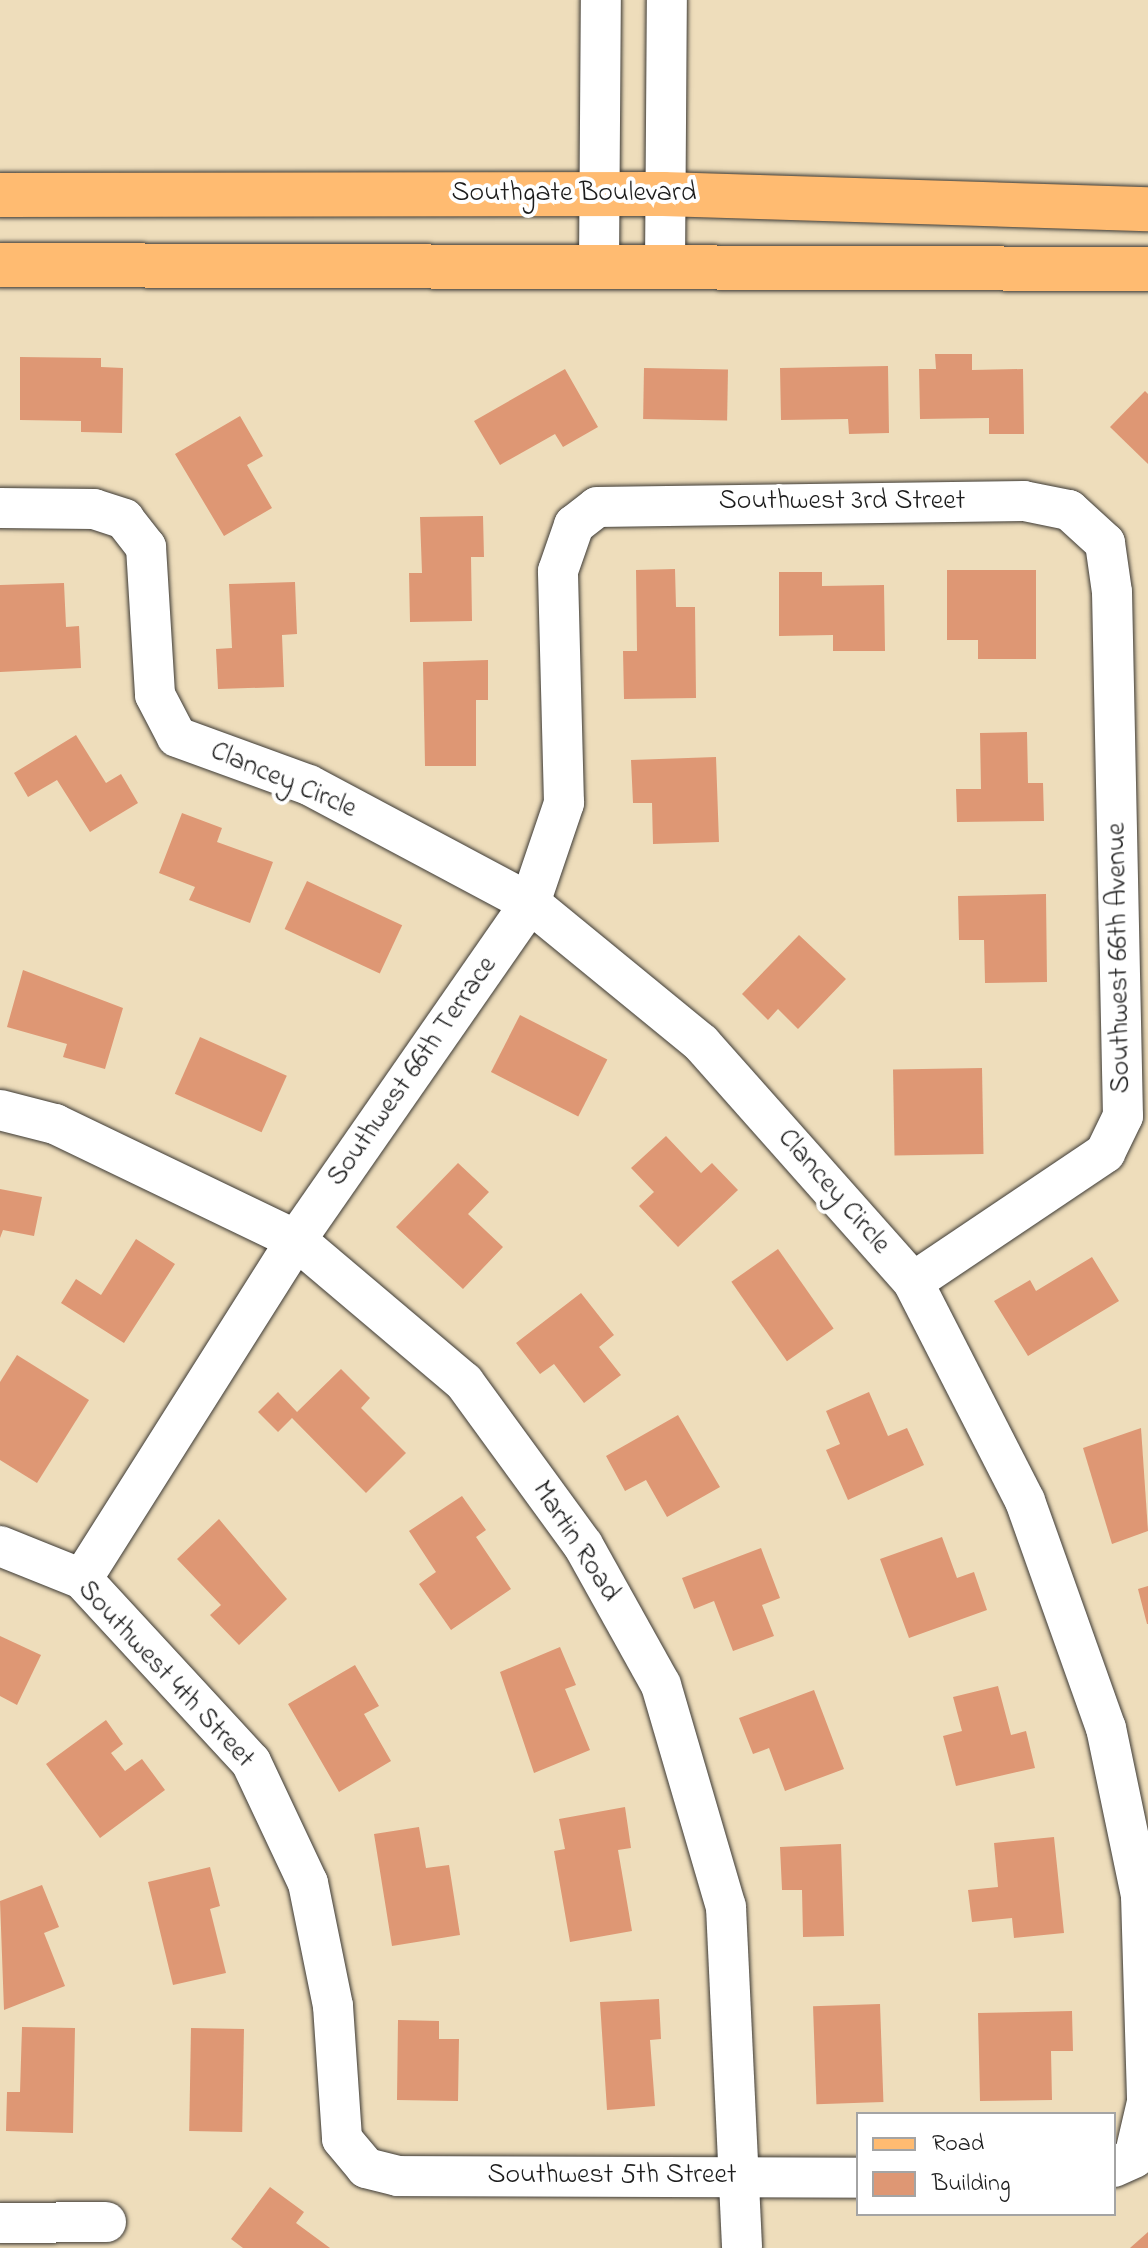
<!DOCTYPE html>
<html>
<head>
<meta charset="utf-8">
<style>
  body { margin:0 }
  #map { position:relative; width:1148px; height:2248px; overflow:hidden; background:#edb; font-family:"Indie Flower",sans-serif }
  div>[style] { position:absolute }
  .building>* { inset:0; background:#de9774; transform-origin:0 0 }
  .roads { filter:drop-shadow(0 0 2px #3c3934) drop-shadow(0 0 2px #3c3934) }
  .minor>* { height:40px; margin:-20px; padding:0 20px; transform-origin:20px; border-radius:20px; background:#fff }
  .major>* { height:44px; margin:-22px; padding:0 22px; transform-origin:22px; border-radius:22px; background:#ffbb71 }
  span { translate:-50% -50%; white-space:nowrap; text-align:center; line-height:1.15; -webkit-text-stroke:8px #fff; paint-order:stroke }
  .street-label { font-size:28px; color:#1c1c1c }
  .legend { position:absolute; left:856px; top:2112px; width:260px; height:104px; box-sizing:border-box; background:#fff; border:2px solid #a4a4a4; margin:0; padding:10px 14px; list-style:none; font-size:24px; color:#1c1c1c }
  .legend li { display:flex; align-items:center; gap:16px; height:40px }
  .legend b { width:40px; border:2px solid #a4a4a4 }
</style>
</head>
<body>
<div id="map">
  <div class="building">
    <i style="clip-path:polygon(935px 354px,972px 354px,972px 370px,1023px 369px,1024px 434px,989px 434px,989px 418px,920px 419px,919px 369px,936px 369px)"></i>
    <i style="clip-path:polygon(20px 357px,101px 358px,101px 367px,123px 368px,122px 433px,81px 432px,81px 421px,20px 420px)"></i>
    <i style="clip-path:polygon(888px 366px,889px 433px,849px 434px,848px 419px,781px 420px,780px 368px)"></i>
    <i style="left:644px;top:368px;width:84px;height:51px;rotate:1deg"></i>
    <i style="clip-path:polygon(565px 369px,598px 427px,563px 447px,555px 434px,500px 465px,474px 421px)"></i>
    <i style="clip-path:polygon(1145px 391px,1148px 394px,1148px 464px,1110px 427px)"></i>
    <i style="clip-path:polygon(240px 416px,263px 456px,247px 465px,272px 508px,224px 536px,175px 454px)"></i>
    <i style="clip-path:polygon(483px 516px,484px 557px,471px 557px,472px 621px,410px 622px,409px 573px,422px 573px,420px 517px)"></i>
    <i style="clip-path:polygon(675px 569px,676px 607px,695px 607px,696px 698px,624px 699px,623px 651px,637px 651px,636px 570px)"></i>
    <i style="clip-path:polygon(947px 570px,1036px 570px,1036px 659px,978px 659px,978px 640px,947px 640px)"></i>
    <i style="clip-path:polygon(779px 572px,822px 572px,822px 586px,884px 585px,885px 651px,833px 651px,833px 635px,779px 636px)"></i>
    <i style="clip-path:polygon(295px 582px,297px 634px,282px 635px,284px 687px,218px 689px,216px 649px,232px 648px,229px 584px)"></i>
    <i style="clip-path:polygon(64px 583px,66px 627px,79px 626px,81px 668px,0 672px,0 585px)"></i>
    <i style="clip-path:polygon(488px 660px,488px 700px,476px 700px,476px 766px,425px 766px,423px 662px)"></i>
    <i style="clip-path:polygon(1027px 732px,1028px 783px,1043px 783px,1044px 821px,957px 822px,956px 789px,981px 789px,980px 733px)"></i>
    <i style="clip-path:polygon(76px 735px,106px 783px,121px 774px,138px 803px,90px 832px,57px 780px,28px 797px,14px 773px)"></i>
    <i style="clip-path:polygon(716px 757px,719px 842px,653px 844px,652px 803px,633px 803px,631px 760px)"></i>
    <i style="clip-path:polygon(182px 813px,222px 828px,217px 842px,273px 862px,250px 923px,189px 900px,195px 887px,159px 873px)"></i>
    <i style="left:307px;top:881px;width:105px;height:53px;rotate:25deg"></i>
    <i style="clip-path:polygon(1046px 894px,1047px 982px,985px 983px,984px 940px,959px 940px,958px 896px)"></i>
    <i style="clip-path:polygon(799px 935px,846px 979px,798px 1029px,778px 1009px,768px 1020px,742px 994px)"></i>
    <i style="clip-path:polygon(23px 970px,123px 1008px,105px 1069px,63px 1057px,67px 1044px,7px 1027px)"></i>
    <i style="left:520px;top:1015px;width:98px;height:64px;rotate:27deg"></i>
    <i style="left:200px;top:1037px;width:95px;height:62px;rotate:24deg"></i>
    <i style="left:982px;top:1068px;width:86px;height:89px;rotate:89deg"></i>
    <i style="clip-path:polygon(666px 1136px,701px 1173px,712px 1163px,738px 1190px,678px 1247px,639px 1206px,654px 1192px,631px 1168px)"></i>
    <i style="clip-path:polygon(458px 1163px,489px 1192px,468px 1214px,503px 1247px,463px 1289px,396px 1227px)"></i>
    <i style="clip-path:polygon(0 1189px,42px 1197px,34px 1236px,3px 1230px,0 1238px)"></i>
    <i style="clip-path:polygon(136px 1239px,175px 1264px,124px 1343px,61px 1303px,76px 1279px,101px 1295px)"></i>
    <i style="left:778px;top:1249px;width:97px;height:57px;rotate:55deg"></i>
    <i style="clip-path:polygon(1092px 1257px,1119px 1301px,1028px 1356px,994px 1301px,1030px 1280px,1036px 1291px)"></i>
    <i style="clip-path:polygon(581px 1293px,614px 1335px,599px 1347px,621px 1375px,584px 1403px,554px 1364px,540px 1374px,516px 1343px)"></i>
    <i style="clip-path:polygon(17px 1355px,89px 1400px,37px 1483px,0 1460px,0 1382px)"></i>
    <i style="clip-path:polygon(341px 1369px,370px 1398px,361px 1408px,406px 1453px,366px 1493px,292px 1418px,278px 1432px,258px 1412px,278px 1392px,297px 1412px)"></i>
    <i style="clip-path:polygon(869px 1392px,888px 1436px,907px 1428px,924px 1465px,848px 1500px,826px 1450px,840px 1444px,826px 1411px)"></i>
    <i style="clip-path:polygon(678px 1415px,720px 1487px,667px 1517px,646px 1480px,625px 1491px,606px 1456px)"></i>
    <i style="clip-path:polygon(1141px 1428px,1148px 1531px,1112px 1544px,1083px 1448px)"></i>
    <i style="clip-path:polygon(462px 1496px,486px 1530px,476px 1537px,511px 1589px,451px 1630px,419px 1584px,436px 1572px,409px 1531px)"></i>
    <i style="clip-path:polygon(219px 1519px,287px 1599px,239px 1645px,210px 1615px,221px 1605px,177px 1559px)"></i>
    <i style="clip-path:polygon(942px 1537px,957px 1578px,974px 1572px,987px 1610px,909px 1638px,880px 1559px)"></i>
    <i style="clip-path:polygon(761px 1548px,780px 1598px,762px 1605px,774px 1636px,733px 1651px,714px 1601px,694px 1609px,682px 1578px)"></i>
    <i style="clip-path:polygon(1148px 1586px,1148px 1624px,1147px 1624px,1138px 1589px)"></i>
    <i style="clip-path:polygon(0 1636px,41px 1655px,17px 1705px,0 1696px)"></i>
    <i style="clip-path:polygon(560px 1647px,576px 1685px,565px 1689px,590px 1750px,534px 1773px,500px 1672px)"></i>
    <i style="clip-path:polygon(355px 1665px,379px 1706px,364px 1714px,391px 1761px,339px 1792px,288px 1704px)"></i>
    <i style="clip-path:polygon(998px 1686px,1011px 1735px,1026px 1731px,1035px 1768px,956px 1786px,943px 1736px,962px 1731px,953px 1697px)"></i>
    <i style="clip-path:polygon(814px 1690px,844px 1769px,785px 1791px,769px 1748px,753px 1754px,739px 1718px)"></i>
    <i style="clip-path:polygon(106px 1720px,123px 1744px,111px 1753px,125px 1771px,142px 1759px,165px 1790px,100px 1838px,46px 1764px)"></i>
    <i style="clip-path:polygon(625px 1807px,631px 1848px,618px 1850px,632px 1931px,570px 1942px,554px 1851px,565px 1849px,559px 1819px)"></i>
    <i style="clip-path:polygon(419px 1827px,426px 1868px,449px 1865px,460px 1935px,392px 1946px,374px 1834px)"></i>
    <i style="clip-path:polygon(1054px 1837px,1064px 1933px,1014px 1938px,1012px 1918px,972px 1922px,968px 1890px,998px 1887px,994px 1843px)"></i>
    <i style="clip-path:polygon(841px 1844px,844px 1936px,803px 1937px,802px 1890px,782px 1890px,780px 1847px)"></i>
    <i style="clip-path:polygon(210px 1867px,220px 1906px,210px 1909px,226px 1973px,173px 1985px,148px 1882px)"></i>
    <i style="clip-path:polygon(42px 1885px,59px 1927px,44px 1933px,65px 1986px,4px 2010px,0 1901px)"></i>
    <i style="clip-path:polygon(659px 1999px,661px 2039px,650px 2040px,655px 2106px,607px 2110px,600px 2002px)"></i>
    <i style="left:880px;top:2004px;width:98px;height:67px;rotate:88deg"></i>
    <i style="clip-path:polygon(1072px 2011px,1073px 2051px,1051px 2051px,1052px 2100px,980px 2101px,978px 2013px)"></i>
    <i style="clip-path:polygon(398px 2020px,439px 2021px,439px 2039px,459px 2039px,458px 2101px,397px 2100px)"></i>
    <i style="clip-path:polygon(22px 2027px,75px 2028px,73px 2133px,6px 2131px,7px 2092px,20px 2092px)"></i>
    <i style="left:191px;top:2028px;width:53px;height:103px;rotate:1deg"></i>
    <i style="clip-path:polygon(270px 2187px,304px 2212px,296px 2223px,330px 2248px,243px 2248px,231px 2239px)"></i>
    <i style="clip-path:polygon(1148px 2232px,1148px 2248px,1130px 2248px)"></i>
  </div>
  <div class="roads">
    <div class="minor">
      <i style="left:599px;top:265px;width:265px;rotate:-89.6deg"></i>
      <i style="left:665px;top:266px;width:266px;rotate:-89.6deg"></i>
      <i style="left:0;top:508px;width:94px;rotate:0.6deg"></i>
      <i style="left:94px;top:509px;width:32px;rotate:18deg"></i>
      <i style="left:124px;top:519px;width:36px;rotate:52deg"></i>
      <i style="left:146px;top:547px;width:148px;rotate:86.5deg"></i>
      <i style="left:155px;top:695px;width:47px;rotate:62.4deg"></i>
      <i style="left:177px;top:737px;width:140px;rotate:20deg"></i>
      <i style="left:309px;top:785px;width:251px;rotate:28.1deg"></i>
      <i style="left:530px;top:903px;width:221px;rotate:39.3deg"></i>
      <i style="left:701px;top:1043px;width:319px;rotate:48.4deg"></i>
      <i style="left:913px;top:1282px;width:246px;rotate:62.9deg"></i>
      <i style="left:1025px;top:1501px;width:241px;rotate:70.4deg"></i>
      <i style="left:1106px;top:1728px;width:172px;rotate:78.2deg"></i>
      <i style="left:1141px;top:1896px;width:206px;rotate:88.3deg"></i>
      <i style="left:1147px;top:2102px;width:57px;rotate:103.1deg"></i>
      <i style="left:1134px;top:2158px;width:22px;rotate:156deg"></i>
      <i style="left:0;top:1110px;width:57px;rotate:14.3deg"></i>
      <i style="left:55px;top:1124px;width:267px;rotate:25.7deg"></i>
      <i style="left:296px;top:1240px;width:220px;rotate:40.2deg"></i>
      <i style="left:464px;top:1382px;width:202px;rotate:53.9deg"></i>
      <i style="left:583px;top:1545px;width:160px;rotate:60.9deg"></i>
      <i style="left:661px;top:1685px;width:231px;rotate:73.7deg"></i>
      <i style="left:726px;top:1907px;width:341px;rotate:87.3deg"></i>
      <i style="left:0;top:1546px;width:88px;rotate:21.9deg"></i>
      <i style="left:82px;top:1579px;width:249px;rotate:47.3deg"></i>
      <i style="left:251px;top:1762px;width:134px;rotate:64.8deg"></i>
      <i style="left:308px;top:1883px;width:126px;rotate:78.5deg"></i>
      <i style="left:333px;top:2006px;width:133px;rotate:86.1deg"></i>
      <i style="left:342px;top:2139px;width:38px;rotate:50deg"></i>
      <i style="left:366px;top:2168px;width:33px;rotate:14deg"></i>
      <i style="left:398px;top:2176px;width:460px;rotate:0.2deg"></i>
      <i style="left:82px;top:1579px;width:401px;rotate:-57.7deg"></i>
      <i style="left:296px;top:1240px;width:410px;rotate:-55.2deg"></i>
      <i style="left:530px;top:903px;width:106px;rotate:-71.2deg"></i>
      <i style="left:564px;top:803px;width:232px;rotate:-91.5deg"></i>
      <i style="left:558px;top:571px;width:49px;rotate:-70.8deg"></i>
      <i style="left:574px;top:525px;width:29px;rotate:-38deg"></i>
      <i style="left:597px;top:507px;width:427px;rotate:-0.8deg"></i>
      <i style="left:1024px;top:501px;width:46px;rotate:11.3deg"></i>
      <i style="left:1069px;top:510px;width:49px;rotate:42.5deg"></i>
      <i style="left:1105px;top:543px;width:49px;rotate:81.9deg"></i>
      <i style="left:1112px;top:592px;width:524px;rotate:88.8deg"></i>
      <i style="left:1123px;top:1116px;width:41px;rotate:115.9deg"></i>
      <i style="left:1105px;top:1153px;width:231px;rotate:146.1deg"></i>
      <i style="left:0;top:2223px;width:106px;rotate:-0.5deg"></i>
    </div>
    <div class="major">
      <i style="left:0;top:195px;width:663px;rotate:-0.09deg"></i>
      <i style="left:663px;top:194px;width:485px;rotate:1.8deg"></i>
      <i style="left:0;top:265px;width:1148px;rotate:0.2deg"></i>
    </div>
  </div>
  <div class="street-label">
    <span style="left:574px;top:194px">Southgate Boulevard</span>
    <span style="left:842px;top:502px">Southwest 3rd Street</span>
    <span style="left:283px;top:781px;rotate:23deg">Clancey Circle</span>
    <span style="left:1120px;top:958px;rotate:-91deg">Southwest 66th Avenue</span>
    <span style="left:413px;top:1072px;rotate:-55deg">Southwest 66th Terrace</span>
    <span style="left:833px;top:1192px;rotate:49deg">Clancey Circle</span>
    <span style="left:575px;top:1542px;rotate:57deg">Martin Road</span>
    <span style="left:165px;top:1675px;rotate:47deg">Southwest 4th Street</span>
    <span style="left:612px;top:2176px">Southwest 5th Street</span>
  </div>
  <ul class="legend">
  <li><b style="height:10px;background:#ffbb71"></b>Road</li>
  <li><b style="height:22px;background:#de9774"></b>Building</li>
  </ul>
</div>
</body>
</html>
